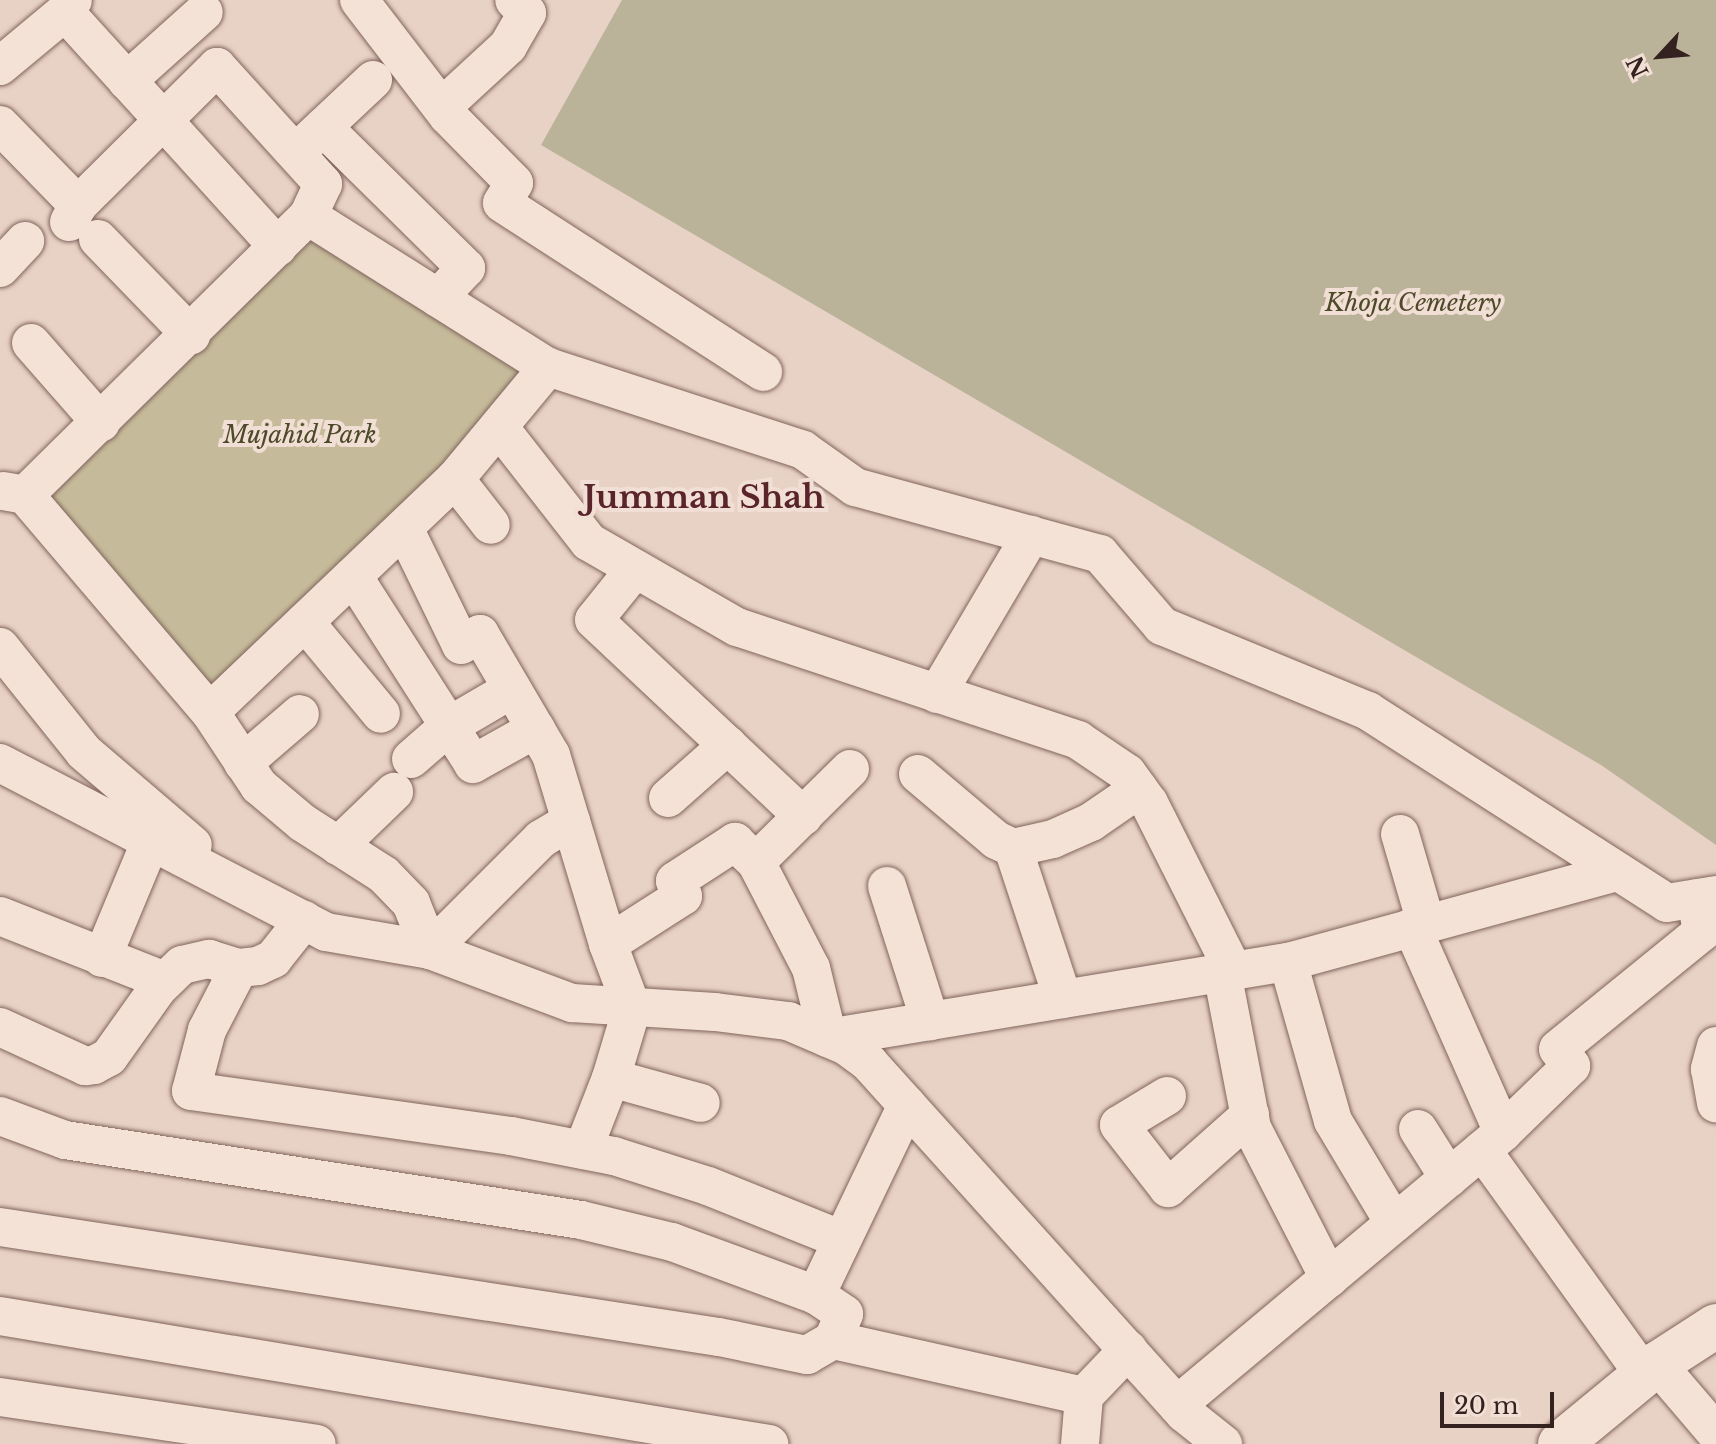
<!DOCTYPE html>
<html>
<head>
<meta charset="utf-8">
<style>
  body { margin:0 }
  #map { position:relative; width:1716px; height:1444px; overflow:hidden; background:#e8d2c5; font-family:"Libre Baskerville",serif }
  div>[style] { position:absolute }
  .green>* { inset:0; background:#c5bb9a }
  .cemetery>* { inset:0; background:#bbb399 }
  .roads { filter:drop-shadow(0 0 2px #81645d) drop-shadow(0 0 2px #81645d) }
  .minor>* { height:38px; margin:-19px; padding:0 19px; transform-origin:19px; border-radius:19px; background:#f4e2d7 }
  .tertiary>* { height:44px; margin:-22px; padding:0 22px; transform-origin:22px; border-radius:22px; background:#f4e2d7 }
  span { translate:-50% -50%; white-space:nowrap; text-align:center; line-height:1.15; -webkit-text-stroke:8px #f1ded4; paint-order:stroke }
  .park-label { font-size:24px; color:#4d4a29; font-style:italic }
  .district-label { font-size:32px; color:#5a242b; font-weight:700 }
  .north { position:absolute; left:1620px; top:16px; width:80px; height:80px; -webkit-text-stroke:6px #f1ded4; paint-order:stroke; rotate:244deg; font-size:22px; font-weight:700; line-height:32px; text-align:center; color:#33221f }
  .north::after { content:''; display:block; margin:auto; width:28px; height:36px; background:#33221f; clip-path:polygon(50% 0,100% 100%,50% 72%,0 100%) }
  .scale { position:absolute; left:1440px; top:1392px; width:114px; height:36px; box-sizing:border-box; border:4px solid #33221f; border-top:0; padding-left:10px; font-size:24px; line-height:28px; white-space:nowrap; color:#33221f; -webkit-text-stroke:6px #f1ded4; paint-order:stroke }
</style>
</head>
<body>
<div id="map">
  <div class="green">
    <i style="clip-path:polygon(308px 216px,548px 367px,210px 712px,25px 495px)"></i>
  </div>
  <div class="cemetery">
    <i style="clip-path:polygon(622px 0,1716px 0,1716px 845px,1601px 765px,541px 145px)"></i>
  </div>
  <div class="roads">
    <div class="minor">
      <i style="left:359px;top:0;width:146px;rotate:52.5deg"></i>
      <i style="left:448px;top:116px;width:94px;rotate:45.4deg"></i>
      <i style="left:514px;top:183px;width:23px;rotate:121deg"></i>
      <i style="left:502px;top:203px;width:311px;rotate:32.9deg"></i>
      <i style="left:65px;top:12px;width:317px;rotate:47.8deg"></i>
      <i style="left:0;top:66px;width:85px;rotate:-39.7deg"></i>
      <i style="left:65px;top:12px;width:14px;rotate:-56deg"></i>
      <i style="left:127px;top:81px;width:103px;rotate:-41.9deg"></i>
      <i style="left:442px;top:107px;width:90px;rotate:-42.7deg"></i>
      <i style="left:508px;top:46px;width:38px;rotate:-60deg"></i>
      <i style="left:527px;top:13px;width:18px;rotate:-135deg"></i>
      <i style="left:0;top:125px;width:112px;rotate:45.7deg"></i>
      <i style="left:323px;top:127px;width:201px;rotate:44.6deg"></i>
      <i style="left:466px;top:268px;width:41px;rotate:133deg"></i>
      <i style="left:306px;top:143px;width:92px;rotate:-43.2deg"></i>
      <i style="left:69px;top:222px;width:19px;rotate:-62deg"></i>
      <i style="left:78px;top:205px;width:196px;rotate:-44.8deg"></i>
      <i style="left:217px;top:67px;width:158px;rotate:47.8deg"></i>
      <i style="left:323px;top:184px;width:35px;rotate:115deg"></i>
      <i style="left:98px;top:239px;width:134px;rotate:45.9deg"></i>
      <i style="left:0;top:268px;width:37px;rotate:-47deg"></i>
      <i style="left:31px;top:343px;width:106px;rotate:48.8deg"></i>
      <i style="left:499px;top:427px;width:146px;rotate:52deg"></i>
      <i style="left:589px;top:542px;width:171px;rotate:29.9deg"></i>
      <i style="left:737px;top:627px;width:359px;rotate:18.3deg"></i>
      <i style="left:1078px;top:740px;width:59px;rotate:34deg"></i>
      <i style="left:1127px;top:773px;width:37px;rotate:54deg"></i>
      <i style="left:1149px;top:803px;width:187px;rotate:63.3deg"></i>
      <i style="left:455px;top:479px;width:58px;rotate:52deg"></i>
      <i style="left:3px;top:491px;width:22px;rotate:10deg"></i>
      <i style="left:25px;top:495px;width:285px;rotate:49.6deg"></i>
      <i style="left:210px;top:712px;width:89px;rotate:56.5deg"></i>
      <i style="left:259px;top:786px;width:57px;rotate:40.1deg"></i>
      <i style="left:303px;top:823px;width:96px;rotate:32.7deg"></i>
      <i style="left:384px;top:875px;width:39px;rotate:46deg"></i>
      <i style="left:411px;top:903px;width:51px;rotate:68deg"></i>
      <i style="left:430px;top:950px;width:157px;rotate:-45deg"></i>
      <i style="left:541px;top:839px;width:35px;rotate:-31deg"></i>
      <i style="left:25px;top:495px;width:397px;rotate:-44.6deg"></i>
      <i style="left:308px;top:216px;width:284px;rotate:32.2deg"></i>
      <i style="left:548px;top:367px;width:268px;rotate:18deg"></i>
      <i style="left:803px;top:450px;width:64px;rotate:35.4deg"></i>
      <i style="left:855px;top:487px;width:254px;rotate:15.3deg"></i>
      <i style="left:1100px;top:554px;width:95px;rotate:49.3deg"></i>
      <i style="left:1162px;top:626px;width:223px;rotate:22.4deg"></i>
      <i style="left:1368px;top:711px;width:355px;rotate:32.7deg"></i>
      <i style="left:1667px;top:903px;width:50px;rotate:-9.3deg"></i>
      <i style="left:404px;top:528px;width:130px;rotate:64deg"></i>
      <i style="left:461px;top:645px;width:22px;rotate:-30deg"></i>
      <i style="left:480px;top:634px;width:140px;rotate:59.6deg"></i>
      <i style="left:551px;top:755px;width:197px;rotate:73.2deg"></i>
      <i style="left:608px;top:944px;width:68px;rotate:69.4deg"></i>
      <i style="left:632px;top:1008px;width:73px;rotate:106.7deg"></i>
      <i style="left:611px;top:1078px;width:77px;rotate:111.3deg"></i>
      <i style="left:635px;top:569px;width:65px;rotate:128.8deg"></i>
      <i style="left:594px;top:620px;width:287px;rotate:43.2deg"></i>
      <i style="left:353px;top:576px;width:223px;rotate:57.4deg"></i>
      <i style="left:473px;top:764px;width:72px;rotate:-29.1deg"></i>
      <i style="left:305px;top:622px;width:119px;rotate:50.4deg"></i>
      <i style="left:0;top:647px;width:134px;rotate:51.3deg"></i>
      <i style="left:84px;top:752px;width:143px;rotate:40.5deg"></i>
      <i style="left:937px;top:694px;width:185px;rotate:-59.4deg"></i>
      <i style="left:210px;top:712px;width:338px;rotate:-43.6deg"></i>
      <i style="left:455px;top:479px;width:146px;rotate:-50.3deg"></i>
      <i style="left:411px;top:759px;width:50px;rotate:-41deg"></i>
      <i style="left:449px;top:726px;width:73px;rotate:-30.4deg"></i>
      <i style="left:0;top:763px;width:367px;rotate:27.4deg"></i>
      <i style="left:326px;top:932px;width:106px;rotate:9.8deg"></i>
      <i style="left:430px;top:950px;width:152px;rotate:20.5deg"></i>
      <i style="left:572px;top:1003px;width:143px;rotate:3.6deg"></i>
      <i style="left:715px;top:1012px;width:74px;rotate:7deg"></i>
      <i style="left:788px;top:1021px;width:63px;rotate:23.3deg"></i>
      <i style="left:846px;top:1046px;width:29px;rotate:36deg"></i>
      <i style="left:869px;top:1063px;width:471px;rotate:48deg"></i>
      <i style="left:1184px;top:1413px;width:50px;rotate:38.5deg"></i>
      <i style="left:243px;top:763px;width:75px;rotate:-40.7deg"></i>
      <i style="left:850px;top:769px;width:132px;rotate:135.3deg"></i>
      <i style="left:756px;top:862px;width:119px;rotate:62.6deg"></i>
      <i style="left:811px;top:968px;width:72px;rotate:76.3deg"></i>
      <i style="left:828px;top:1038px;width:466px;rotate:-9.4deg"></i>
      <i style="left:1288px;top:962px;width:342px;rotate:-15.3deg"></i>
      <i style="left:918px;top:774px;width:102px;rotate:40.2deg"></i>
      <i style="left:996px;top:840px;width:19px;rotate:25deg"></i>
      <i style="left:1013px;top:848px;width:41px;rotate:-12.7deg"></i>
      <i style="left:1053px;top:839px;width:42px;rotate:-24.1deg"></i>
      <i style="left:1091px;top:822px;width:58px;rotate:-34.5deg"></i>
      <i style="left:668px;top:798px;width:80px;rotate:-41.5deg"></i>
      <i style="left:1400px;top:834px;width:93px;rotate:73.7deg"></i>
      <i style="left:338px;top:846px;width:78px;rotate:-44deg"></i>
      <i style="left:1013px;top:848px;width:159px;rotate:71.7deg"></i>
      <i style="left:887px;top:886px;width:142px;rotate:72.3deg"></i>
      <i style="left:0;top:916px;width:177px;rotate:21.5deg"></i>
      <i style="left:1412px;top:927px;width:224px;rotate:66.1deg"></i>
      <i style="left:608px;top:944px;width:89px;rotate:-32.6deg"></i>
      <i style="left:683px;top:896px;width:17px;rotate:-118deg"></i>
      <i style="left:675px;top:881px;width:72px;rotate:-33deg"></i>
      <i style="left:735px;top:842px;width:29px;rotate:44deg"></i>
      <i style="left:102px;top:958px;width:128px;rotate:-67.4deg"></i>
      <i style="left:1288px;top:962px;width:165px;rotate:74.2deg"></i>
      <i style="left:1333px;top:1121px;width:119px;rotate:59.1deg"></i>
      <i style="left:239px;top:968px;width:70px;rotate:117.3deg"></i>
      <i style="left:207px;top:1030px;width:63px;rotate:104.7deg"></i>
      <i style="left:191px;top:1091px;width:323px;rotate:8deg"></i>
      <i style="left:511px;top:1136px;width:105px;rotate:11deg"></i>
      <i style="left:614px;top:1156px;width:99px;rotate:17.7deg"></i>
      <i style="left:708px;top:1186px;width:144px;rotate:21.9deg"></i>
      <i style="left:1222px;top:972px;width:159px;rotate:79.1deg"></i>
      <i style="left:1252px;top:1128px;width:169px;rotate:62.8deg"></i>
      <i style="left:0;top:1027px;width:94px;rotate:24.6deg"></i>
      <i style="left:85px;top:1066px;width:9px;rotate:-6deg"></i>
      <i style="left:94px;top:1065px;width:17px;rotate:-28deg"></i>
      <i style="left:109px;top:1057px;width:85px;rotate:-54.6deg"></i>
      <i style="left:158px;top:988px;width:33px;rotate:-44deg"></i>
      <i style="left:182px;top:965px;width:28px;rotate:-13deg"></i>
      <i style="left:209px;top:959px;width:31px;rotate:17deg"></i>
      <i style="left:239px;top:968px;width:19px;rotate:-6deg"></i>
      <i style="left:258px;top:966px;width:17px;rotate:-25deg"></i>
      <i style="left:273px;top:959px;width:50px;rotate:-51.5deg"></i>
      <i style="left:1716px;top:1046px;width:24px;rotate:105deg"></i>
      <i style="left:1710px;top:1069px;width:35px;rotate:80deg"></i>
      <i style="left:611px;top:1078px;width:93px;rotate:15.5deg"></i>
      <i style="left:1167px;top:1096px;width:56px;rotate:148.9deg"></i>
      <i style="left:1119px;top:1125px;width:80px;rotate:52.1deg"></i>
      <i style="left:1168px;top:1188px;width:110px;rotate:-41.7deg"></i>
      <i style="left:907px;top:1105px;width:211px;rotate:115.6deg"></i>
      <i style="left:816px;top:1295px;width:34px;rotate:34deg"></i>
      <i style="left:844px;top:1314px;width:28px;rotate:113deg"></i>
      <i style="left:833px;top:1340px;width:257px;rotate:12.6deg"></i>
      <i style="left:0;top:1116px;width:69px;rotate:20.3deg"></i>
      <i style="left:65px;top:1140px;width:522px;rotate:8.81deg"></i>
      <i style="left:581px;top:1220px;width:94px;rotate:13.6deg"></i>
      <i style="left:672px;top:1242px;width:153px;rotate:20.2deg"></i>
      <i style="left:1418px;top:1129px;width:58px;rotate:57.7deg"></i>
      <i style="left:1482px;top:1150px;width:277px;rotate:54.2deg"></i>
      <i style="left:0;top:1227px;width:727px;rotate:8.7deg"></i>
      <i style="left:719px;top:1337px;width:90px;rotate:11.6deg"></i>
      <i style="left:807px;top:1355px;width:30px;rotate:-30deg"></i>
      <i style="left:0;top:1316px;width:780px;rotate:9.45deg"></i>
      <i style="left:1657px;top:1364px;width:91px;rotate:49.5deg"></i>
      <i style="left:0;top:1397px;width:320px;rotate:8.4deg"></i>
      <i style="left:1177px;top:1405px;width:425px;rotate:-39.9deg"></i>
      <i style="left:1503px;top:1132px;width:95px;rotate:-44.1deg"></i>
      <i style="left:1571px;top:1066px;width:21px;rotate:-127deg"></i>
      <i style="left:1558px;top:1049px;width:186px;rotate:-39.1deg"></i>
      <i style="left:1702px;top:932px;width:34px;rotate:-100deg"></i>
      <i style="left:1080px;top:1444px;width:48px;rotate:-85.2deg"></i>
      <i style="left:1084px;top:1396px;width:64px;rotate:-46.3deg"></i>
    </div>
    <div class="tertiary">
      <i style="left:1560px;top:1444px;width:126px;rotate:-39.5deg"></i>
      <i style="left:1657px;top:1364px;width:70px;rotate:-32.8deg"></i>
    </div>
  </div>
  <div class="park-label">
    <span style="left:1413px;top:303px">Khoja Cemetery</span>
    <span style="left:300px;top:435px">Mujahid Park</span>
  </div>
  <div class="district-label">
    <span style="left:704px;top:497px">Jumman Shah</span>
  </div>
  <div class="north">N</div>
  <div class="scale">20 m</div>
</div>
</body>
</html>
